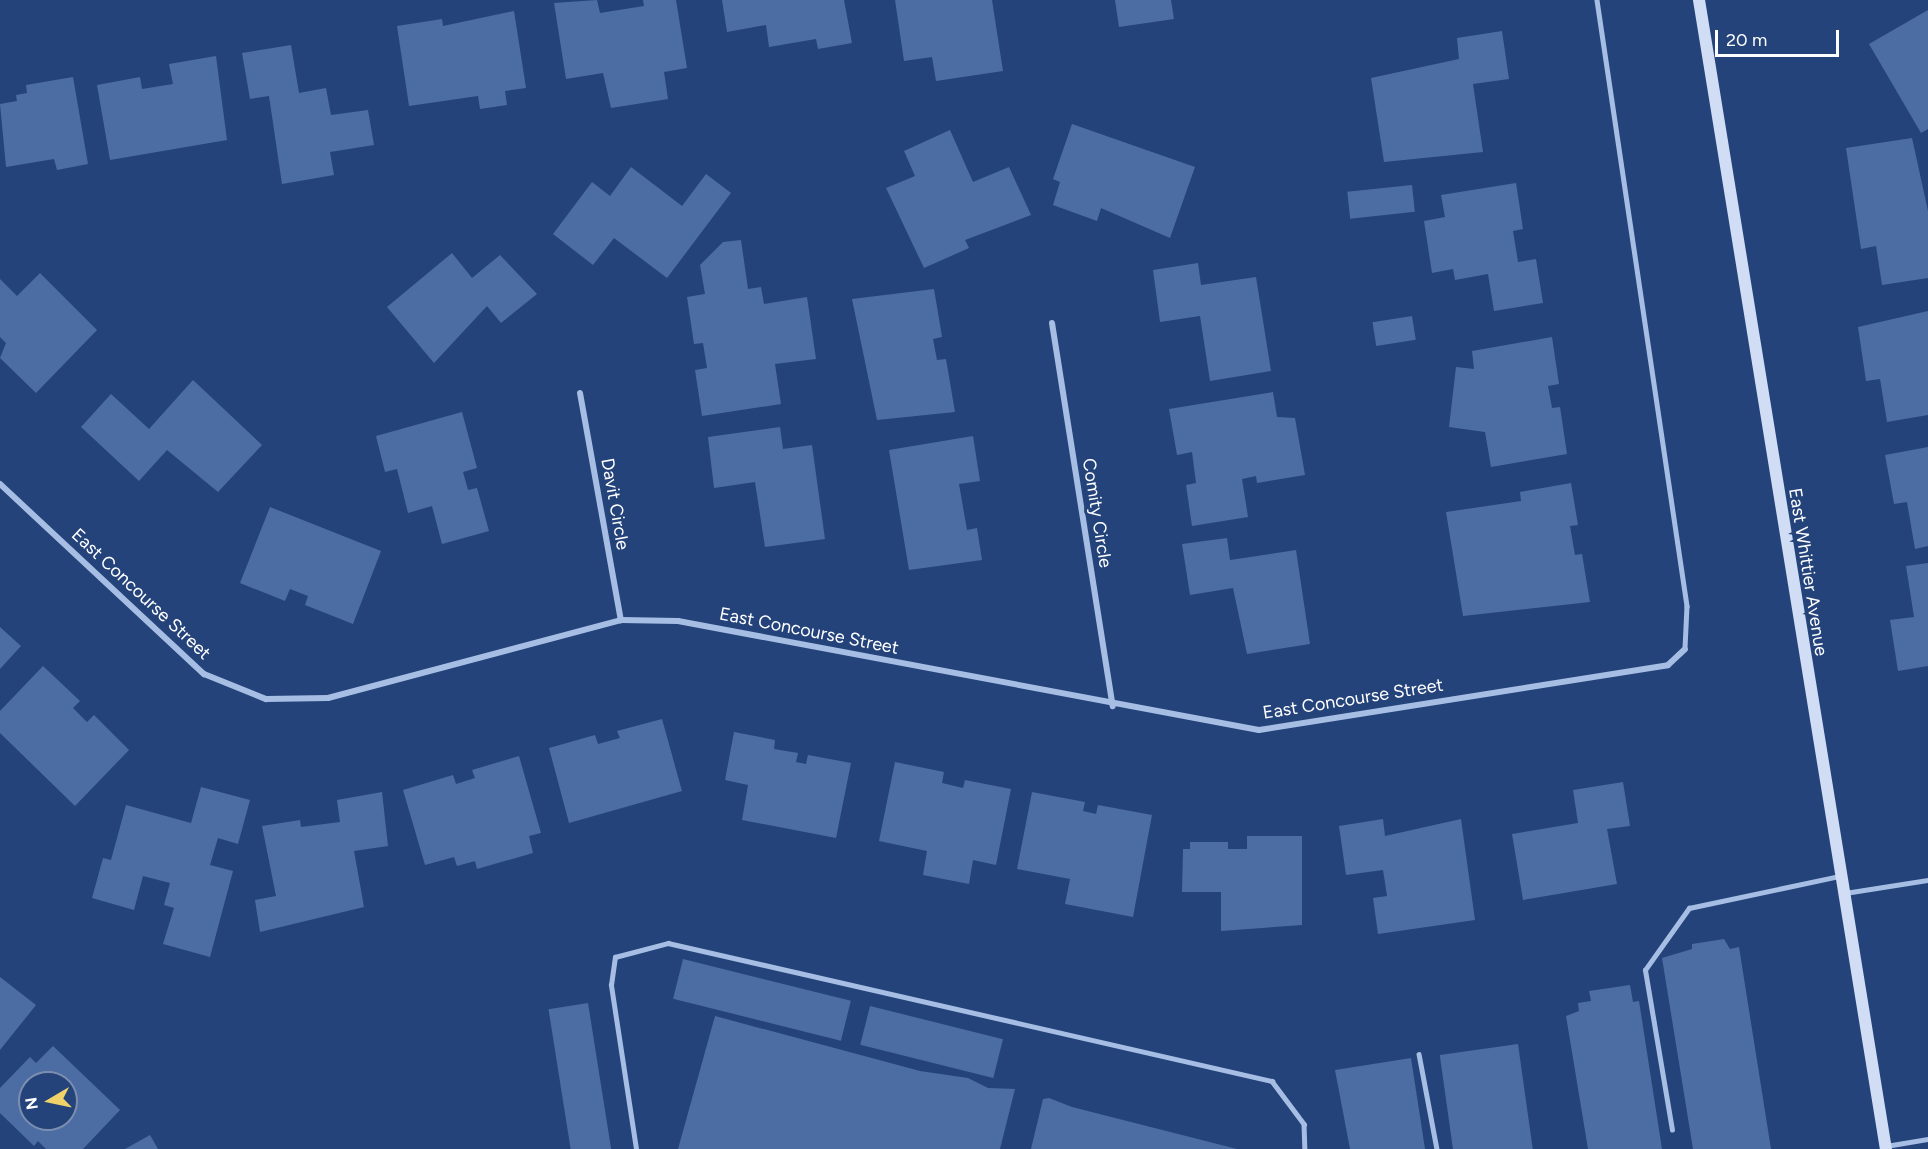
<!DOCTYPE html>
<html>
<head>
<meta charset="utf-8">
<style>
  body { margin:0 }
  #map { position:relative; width:1928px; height:1149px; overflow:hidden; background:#24437a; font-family:Figtree,sans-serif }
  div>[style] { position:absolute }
  .building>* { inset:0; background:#4c6da3; transform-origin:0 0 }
  .lane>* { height:4.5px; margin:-2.25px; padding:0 2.25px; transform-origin:2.25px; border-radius:2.25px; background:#a7bee4 }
  .street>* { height:6px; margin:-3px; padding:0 3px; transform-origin:3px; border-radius:3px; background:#a7bee4 }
  .secondary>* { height:12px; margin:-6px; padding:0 6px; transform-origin:6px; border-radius:6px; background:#d0ddf4 }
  span { translate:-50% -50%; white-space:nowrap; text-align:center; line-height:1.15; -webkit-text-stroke:6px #24437a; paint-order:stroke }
  .street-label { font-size:18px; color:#fff }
  .north { position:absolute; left:18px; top:1071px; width:60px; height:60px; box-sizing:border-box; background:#24437a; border:2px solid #7c8eaf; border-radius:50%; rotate:261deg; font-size:16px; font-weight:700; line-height:24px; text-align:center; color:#fff }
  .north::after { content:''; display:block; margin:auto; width:21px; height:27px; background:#efd26a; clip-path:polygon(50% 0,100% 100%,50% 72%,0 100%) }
  .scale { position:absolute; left:1715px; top:30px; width:124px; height:27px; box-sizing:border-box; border:3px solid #fff; border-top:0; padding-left:8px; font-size:18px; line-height:21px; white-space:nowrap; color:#fff; -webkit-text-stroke:4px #24437a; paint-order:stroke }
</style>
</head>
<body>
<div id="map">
  <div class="building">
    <i style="clip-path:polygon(597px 0,600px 13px,644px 6px,643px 0,676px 0,687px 68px,664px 72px,668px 99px,611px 108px,603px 73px,566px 79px,554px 3px)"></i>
    <i style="clip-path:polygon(722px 0,844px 0,852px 43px,818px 49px,816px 39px,769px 47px,766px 25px,727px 32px)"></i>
    <i style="clip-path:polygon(895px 0,992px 0,1003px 71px,936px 81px,932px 57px,904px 61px)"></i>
    <i style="clip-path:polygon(1115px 0,1171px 0,1174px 19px,1119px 27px)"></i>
    <i style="clip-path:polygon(1928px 10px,1928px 129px,1921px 133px,1869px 44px)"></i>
    <i style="clip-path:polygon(514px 11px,526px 88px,505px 91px,507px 105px,480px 109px,478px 96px,409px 106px,397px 26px,442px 19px,443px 26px)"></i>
    <i style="clip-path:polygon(1502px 31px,1509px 79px,1473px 84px,1483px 152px,1384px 162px,1371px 78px,1459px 59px,1457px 38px)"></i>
    <i style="clip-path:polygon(291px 45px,299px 93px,326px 88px,331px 115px,368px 110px,374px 145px,330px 152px,334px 175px,282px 184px,269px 96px,250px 99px,242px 53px)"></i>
    <i style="clip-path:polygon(216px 56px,227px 140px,110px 160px,97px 85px,140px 77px,142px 89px,173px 84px,169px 64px)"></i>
    <i style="clip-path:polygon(73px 77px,88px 164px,57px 170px,54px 159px,6px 167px,0 104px,17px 101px,16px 95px,27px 93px,26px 85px)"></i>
    <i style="clip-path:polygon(1072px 124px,1195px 167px,1170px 238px,1101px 208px,1097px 221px,1053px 205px,1060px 182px,1053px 179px)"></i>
    <i style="clip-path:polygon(950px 130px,973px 182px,1009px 167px,1031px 215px,965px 240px,969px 248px,924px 268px,886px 188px,915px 176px,904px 151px)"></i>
    <i style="clip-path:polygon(1912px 138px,1928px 211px,1928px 278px,1882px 285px,1876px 246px,1861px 249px,1846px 148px)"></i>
    <i style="clip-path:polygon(631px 167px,682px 206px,706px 174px,731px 193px,667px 278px,614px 238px,593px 265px,553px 234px,592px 182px,610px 196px)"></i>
    <i style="clip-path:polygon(1516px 183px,1523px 229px,1513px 231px,1518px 262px,1536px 259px,1543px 303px,1494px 311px,1488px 274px,1455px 280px,1453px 269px,1432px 273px,1424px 221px,1445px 217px,1441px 195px)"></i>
    <i style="left:1412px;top:185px;width:27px;height:65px;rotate:84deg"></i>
    <i style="clip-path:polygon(741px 240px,748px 289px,761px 287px,764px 304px,807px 297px,816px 359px,775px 364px,781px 404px,702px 416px,695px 370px,707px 368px,703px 343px,694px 344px,687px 297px,705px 294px,700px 265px,723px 242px)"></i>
    <i style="clip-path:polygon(452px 253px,472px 278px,500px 255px,537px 294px,501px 323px,487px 306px,434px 363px,387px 307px)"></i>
    <i style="clip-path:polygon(1198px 263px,1201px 285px,1256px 277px,1271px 371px,1210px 381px,1200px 316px,1160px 322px,1153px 270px)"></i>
    <i style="clip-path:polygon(40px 273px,97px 330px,36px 393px,0 358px,6px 343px,0 337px,0 279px,17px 296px)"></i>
    <i style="clip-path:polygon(934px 289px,942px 337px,933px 339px,937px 360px,946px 359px,955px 412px,877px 420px,852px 299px)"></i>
    <i style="clip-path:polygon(1928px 311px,1928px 415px,1887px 422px,1880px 379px,1866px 381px,1858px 327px)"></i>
    <i style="left:1412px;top:316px;width:24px;height:40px;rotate:81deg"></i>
    <i style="clip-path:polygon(1552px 337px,1559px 384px,1548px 386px,1552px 408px,1560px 407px,1567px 454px,1491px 467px,1485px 432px,1449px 427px,1456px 367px,1474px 369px,1472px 351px)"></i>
    <i style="clip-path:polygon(193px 380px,262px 445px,218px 492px,167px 450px,139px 481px,81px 427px,111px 394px,149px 429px)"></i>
    <i style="clip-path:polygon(1273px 392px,1277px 417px,1295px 418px,1305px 475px,1257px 483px,1256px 476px,1242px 479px,1248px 517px,1192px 526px,1186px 485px,1196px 483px,1192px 452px,1177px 455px,1169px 409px)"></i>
    <i style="clip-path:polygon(462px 412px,477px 468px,463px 472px,468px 490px,477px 488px,489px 531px,442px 544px,432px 506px,408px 513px,397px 469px,385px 472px,376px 436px)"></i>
    <i style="clip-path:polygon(780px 427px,783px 449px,812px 445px,825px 539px,765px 547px,755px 482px,714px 488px,708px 437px)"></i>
    <i style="clip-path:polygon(973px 436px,980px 481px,959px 484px,967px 530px,977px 528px,982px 560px,909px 570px,889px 450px)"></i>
    <i style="clip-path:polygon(1928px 447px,1928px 546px,1915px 549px,1907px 502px,1894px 504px,1885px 455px)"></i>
    <i style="clip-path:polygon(1571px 483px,1578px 525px,1570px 526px,1575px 555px,1582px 554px,1590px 602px,1463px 616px,1446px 512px,1521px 501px,1520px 492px)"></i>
    <i style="clip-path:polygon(270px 507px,381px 551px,353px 624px,305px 605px,308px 596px,290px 589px,285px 601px,240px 583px)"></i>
    <i style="clip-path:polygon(1227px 538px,1230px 560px,1296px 550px,1310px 644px,1247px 654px,1233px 588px,1190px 595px,1182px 544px)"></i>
    <i style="clip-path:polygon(1928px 563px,1928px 666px,1898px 671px,1890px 620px,1914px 617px,1906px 566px)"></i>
    <i style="clip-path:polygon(0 627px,21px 646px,0 669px)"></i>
    <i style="clip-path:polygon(43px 666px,80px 701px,73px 708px,87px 722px,94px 715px,129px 750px,75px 806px,0 733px,0 711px)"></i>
    <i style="clip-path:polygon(662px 719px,682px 791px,569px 823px,549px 748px,595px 735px,598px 744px,620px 738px,617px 731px)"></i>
    <i style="clip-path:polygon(734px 732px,775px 740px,774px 749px,798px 753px,796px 762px,806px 764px,808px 755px,851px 763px,836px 838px,742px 820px,748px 785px,725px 780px)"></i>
    <i style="clip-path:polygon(519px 756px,541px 833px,529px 836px,533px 853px,477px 869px,475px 861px,457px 866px,454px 857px,425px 865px,403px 790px,453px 775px,456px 784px,475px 778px,472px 770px)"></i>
    <i style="clip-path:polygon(895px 762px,944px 772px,942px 783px,963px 788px,965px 780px,1011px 789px,996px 865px,973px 860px,969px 884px,923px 875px,927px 851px,879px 841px)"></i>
    <i style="clip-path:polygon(1623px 782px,1630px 826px,1607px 829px,1617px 884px,1523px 900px,1512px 834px,1578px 823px,1573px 790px)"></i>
    <i style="clip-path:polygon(201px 787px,250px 800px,238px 844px,218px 838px,210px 865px,233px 871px,210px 957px,163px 944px,174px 908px,164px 905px,170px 883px,143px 876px,134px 910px,92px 898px,103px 858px,111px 860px,126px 805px,191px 823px)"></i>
    <i style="clip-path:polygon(382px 792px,388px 846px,354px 851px,364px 907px,260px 932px,255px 900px,276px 896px,262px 826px,300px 820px,301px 827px,340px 822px,337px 800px)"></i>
    <i style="clip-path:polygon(1032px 792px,1085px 802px,1083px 811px,1096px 814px,1098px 805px,1152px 815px,1133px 917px,1065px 904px,1070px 879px,1017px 869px)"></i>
    <i style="clip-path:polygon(1383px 819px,1385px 836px,1461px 819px,1475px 920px,1378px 934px,1373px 898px,1387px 896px,1383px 870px,1346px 875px,1339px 826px)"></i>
    <i style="clip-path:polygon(1247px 836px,1302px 836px,1302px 925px,1221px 931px,1221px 892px,1182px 892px,1183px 849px,1190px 849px,1190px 842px,1228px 842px,1228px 849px,1247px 849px)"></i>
    <i style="clip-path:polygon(1724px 939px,1730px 949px,1739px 947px,1771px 1149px,1693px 1149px,1662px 958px,1692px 949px,1692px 944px)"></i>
    <i style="left:683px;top:959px;width:173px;height:41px;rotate:14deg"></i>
    <i style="clip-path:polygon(0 977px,36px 1005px,0 1050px)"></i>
    <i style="clip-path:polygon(1630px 985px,1633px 1002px,1639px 1001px,1662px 1149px,1588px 1149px,1566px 1016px,1579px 1011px,1578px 1003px,1591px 1001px,1589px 991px)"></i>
    <i style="left:588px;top:1003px;width:148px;height:40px;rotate:81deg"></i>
    <i style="left:870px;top:1006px;width:137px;height:40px;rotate:14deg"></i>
    <i style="clip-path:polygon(715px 1016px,920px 1071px,968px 1078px,988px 1088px,1015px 1089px,1000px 1149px,678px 1149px)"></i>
    <i style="left:1518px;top:1044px;width:106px;height:79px;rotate:82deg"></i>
    <i style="clip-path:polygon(evenodd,53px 1046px,120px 1110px,83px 1149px,46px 1149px,38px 1141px,34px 1146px,0 1113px,0 1088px,30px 1057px,36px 1063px,53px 1046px,30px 1083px,66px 1083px,66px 1119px,30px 1119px,30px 1083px)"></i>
    <i style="clip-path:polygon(1411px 1058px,1425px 1149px,1350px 1149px,1335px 1070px)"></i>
    <i style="clip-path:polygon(1049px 1098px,1072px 1107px,1237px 1149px,1031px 1149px,1043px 1099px)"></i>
    <i style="clip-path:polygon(150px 1135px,158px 1149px,125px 1149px)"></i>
  </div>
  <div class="lane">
    <i style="left:1597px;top:0;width:613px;rotate:81.55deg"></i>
    <i style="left:1687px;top:606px;width:43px;rotate:92.7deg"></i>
    <i style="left:1845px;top:893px;width:84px;rotate:-8.9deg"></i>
    <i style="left:1419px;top:1054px;width:97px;rotate:79.3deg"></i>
    <i style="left:1672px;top:1130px;width:162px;rotate:-99.6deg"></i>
    <i style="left:1645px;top:970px;width:76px;rotate:-54.6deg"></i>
    <i style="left:1689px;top:908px;width:154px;rotate:-12deg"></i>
    <i style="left:1886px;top:1146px;width:43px;rotate:-9.5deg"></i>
    <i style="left:636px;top:1149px;width:166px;rotate:-98.7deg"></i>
    <i style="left:611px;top:985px;width:28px;rotate:-82deg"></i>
    <i style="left:615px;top:957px;width:55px;rotate:-14.8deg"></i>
    <i style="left:668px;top:943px;width:620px;rotate:12.87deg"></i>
    <i style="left:1272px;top:1081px;width:54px;rotate:53.3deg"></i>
    <i style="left:1304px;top:1124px;width:25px;rotate:88deg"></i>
  </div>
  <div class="street">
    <i style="left:1052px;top:323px;width:388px;rotate:81deg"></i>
    <i style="left:580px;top:393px;width:231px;rotate:79.8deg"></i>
    <i style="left:0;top:484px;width:279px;rotate:43deg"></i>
    <i style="left:204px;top:674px;width:67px;rotate:22deg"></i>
    <i style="left:266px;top:699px;width:62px;rotate:-0.9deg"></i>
    <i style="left:328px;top:698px;width:303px;rotate:-14.9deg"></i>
    <i style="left:621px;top:620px;width:57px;rotate:1deg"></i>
    <i style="left:678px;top:621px;width:591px;rotate:10.63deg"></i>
    <i style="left:1259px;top:730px;width:414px;rotate:-9deg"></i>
    <i style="left:1668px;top:665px;width:23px;rotate:-43deg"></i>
  </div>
  <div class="secondary">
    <i style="left:1699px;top:0;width:1164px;rotate:80.76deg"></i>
  </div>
  <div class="street-label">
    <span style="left:615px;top:504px;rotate:80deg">Davit Circle</span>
    <span style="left:1097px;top:513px;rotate:81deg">Comity Circle</span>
    <span style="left:1808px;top:572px;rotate:81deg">East Whittier Avenue</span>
    <span style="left:141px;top:594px;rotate:43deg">East Concourse Street</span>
    <span style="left:809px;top:631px;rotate:11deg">East Concourse Street</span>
    <span style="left:1353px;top:699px;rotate:-9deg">East Concourse Street</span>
  </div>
  <div class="north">N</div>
  <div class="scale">20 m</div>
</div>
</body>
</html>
